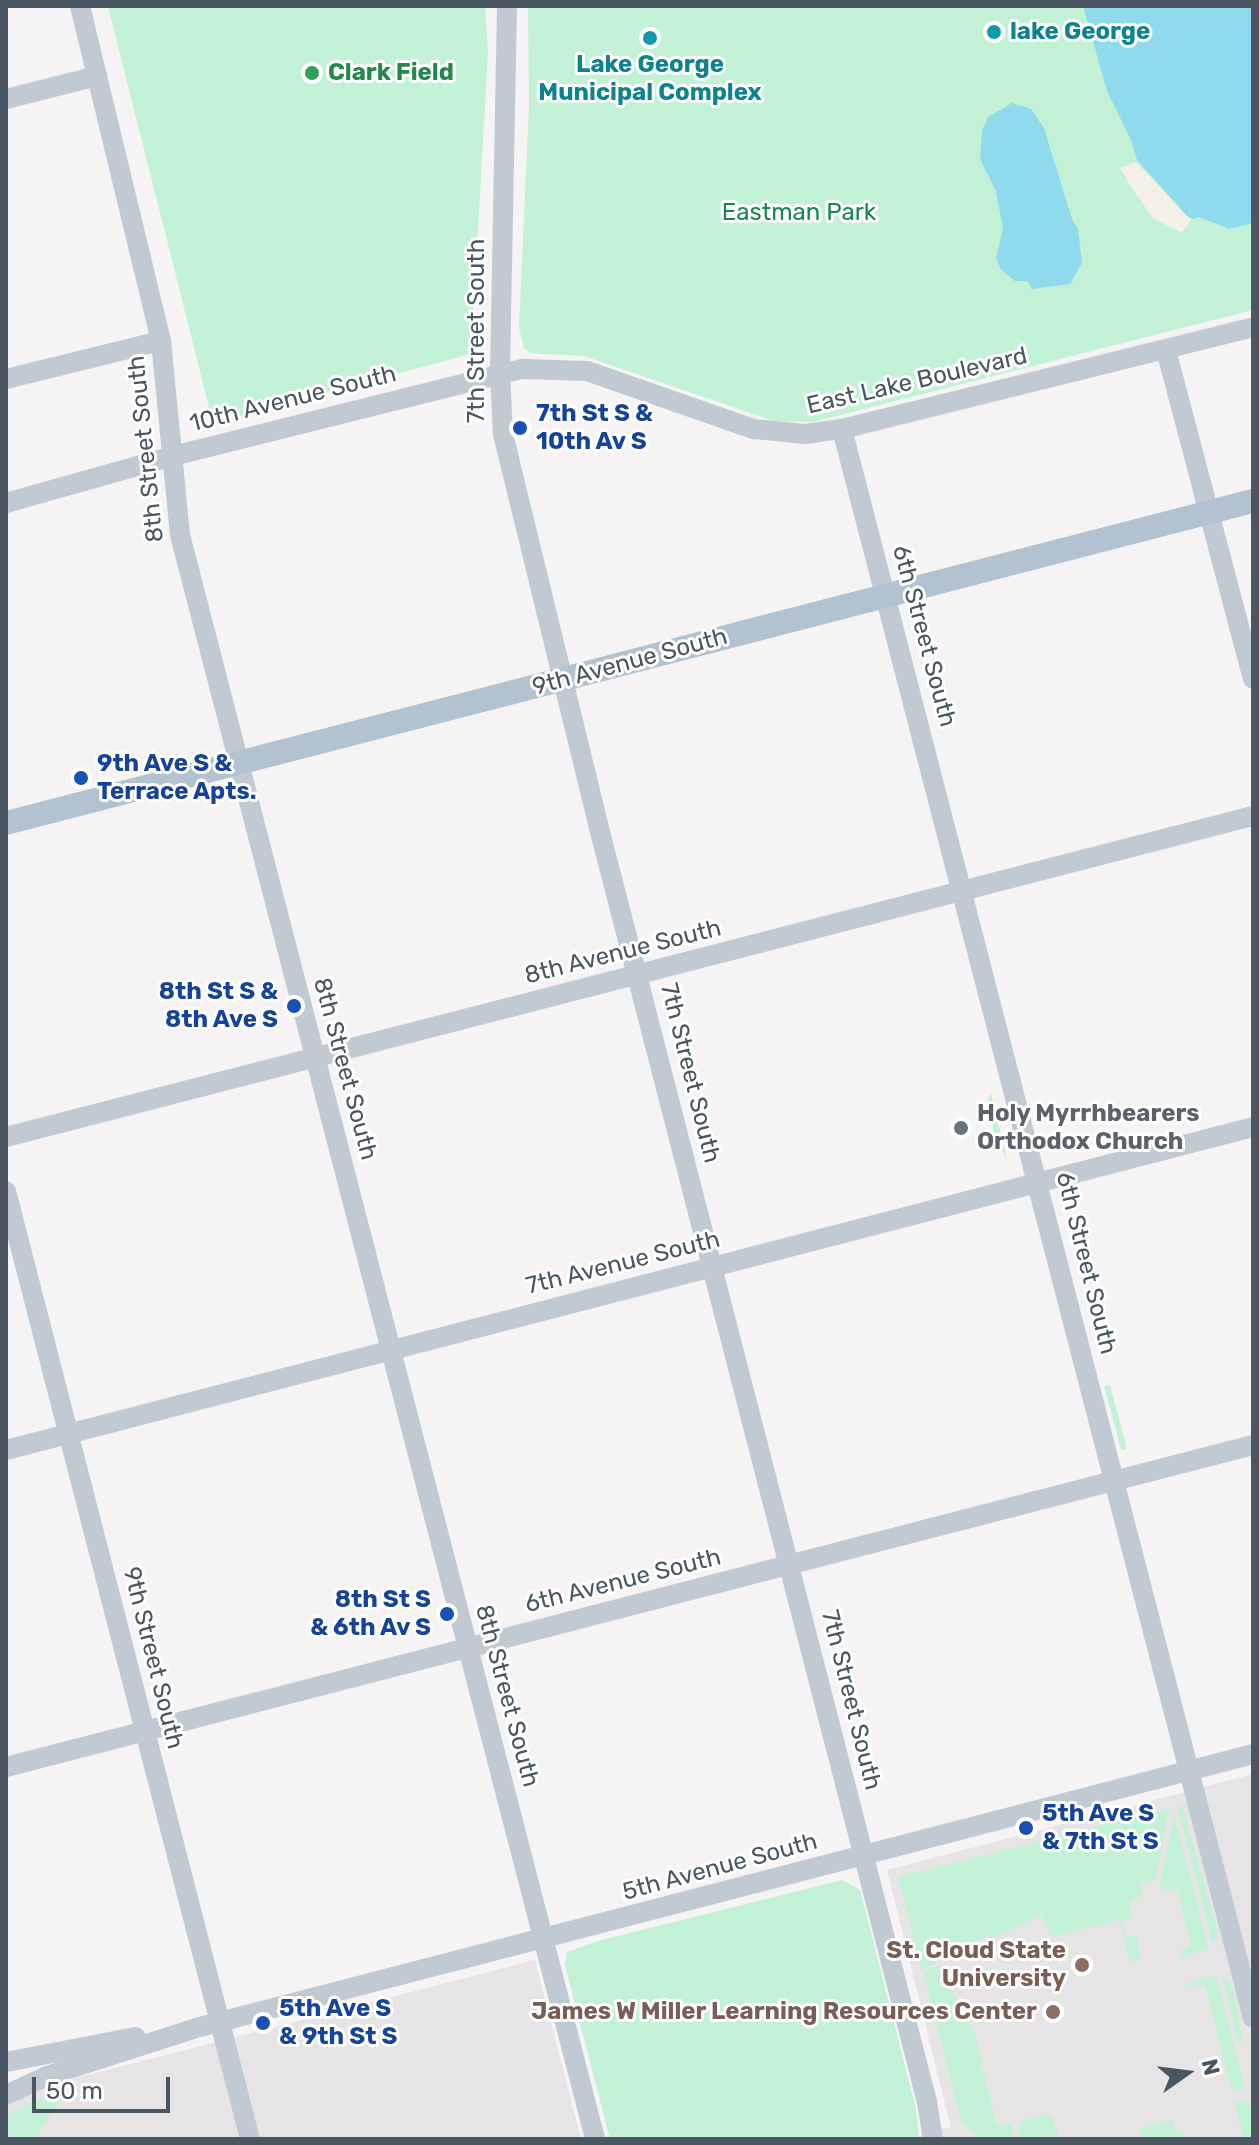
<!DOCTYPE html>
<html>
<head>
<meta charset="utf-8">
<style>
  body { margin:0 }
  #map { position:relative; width:1259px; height:2145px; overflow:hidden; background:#f5f3f3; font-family:Rubik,sans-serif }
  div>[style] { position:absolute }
  .education>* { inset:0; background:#e6e4e5 }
  .green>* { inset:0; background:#c3f1d5; transform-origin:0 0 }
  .sand>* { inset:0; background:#f5f0e5 }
  .water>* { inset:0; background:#90daee }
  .minor>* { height:20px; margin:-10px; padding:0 10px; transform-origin:10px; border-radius:10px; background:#c1cad2 }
  .major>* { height:24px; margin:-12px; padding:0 12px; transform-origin:12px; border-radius:12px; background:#b3c2d1 }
  .dots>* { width:22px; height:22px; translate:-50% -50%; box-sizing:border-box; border:4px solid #fff; border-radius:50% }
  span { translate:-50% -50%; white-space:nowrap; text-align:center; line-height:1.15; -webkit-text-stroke:6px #fff; paint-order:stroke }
  .culture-label { font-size:24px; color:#0d838f; font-weight:700 }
  .left { translate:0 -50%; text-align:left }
  .leisure-label { font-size:24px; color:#27864d; font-weight:700 }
  .park-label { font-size:24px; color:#17864f }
  .street-label { font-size:24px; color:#4a5661 }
  .transit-label { font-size:24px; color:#164399; font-weight:700 }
  .right { translate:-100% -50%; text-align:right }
  .worship-label { font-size:24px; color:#5b616d; font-weight:700 }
  .education-label { font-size:24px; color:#785e54; font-weight:700 }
  .frame { position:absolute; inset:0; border:8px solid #4a5661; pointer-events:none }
  .north { position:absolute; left:1147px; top:2033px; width:80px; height:80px; -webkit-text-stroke:6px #fff; paint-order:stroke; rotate:76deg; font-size:22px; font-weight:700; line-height:32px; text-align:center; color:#4a5661 }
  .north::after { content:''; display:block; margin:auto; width:28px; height:36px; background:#4a5661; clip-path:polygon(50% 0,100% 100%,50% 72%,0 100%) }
  .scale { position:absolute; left:32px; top:2077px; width:138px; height:36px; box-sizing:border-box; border:4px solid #4a5661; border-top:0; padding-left:10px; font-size:24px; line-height:28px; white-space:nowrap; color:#4a5661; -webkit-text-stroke:6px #fff; paint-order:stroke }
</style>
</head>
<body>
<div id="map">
  <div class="education">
    <i style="clip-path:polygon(1253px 1774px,1253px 2139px,907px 2139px,951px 2127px,887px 1870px)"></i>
    <i style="clip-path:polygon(535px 1960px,581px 2139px,6px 2139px,6px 2096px)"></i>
  </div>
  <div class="green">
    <i style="clip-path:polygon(108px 6px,485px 6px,488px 52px,471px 354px,213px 423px)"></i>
    <i style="clip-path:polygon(528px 6px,1253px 6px,1253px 310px,813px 422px,774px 421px,584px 356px,531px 353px,524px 348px,519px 328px,529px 106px)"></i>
    <i style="clip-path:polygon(991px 1093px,1007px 1159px,995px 1138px,987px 1102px)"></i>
    <i style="left:1110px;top:1385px;width:66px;height:6px;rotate:75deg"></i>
    <i style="clip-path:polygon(1182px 1806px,1218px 1932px,1213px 1945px,1177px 1806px)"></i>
    <i style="clip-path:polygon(1169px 1808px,1156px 1879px,1140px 1883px,1142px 1895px,1129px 1902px,1132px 1918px,1123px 1921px,1126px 1937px,1136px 1935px,1141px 1960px,1130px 1962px,1120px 1920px,1051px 1937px,1041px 1915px,991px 1939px,988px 1935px,922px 1970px,898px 1877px)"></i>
    <i style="clip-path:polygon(1174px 1814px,1209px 1949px,1182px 1957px,1181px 1950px,1191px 1946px,1177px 1890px,1163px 1891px,1160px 1884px)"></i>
    <i style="clip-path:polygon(842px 1880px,860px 1890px,916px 2109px,919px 2139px,610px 2139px,565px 1965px,567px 1952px,601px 1940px)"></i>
    <i style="clip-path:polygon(939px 1965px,975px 2035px,997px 2126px,1011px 2123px,1014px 2139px,979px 2139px,961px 2121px,923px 1972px)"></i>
    <i style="clip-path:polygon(1216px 1975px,1245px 2088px,1232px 2092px,1205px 1985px,1189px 1987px,1188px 1983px)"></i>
    <i style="clip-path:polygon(1222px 1975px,1231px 1984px,1244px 2042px,1238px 2042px)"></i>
    <i style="clip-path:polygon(65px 2091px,35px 2139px,17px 2139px,6px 2132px,6px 2116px,36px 2100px)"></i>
    <i style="clip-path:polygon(1248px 2099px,1253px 2120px,1253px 2139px,1244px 2139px,1234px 2103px)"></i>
    <i style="clip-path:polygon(1050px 2114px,1059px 2136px,1019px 2139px,1020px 2121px)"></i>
    <i style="clip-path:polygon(1173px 2120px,1176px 2133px,1183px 2132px,1184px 2139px,1144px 2139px,1139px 2128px)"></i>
  </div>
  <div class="sand">
    <i style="clip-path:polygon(1136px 162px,1191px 220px,1182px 233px,1153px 218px,1131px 187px,1120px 168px)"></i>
  </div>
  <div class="water">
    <i style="clip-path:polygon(1083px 6px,1253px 6px,1253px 223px,1229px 229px,1199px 217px,1194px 219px,1187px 216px,1137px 160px,1131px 140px,1107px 91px)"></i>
    <i style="clip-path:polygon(1012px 103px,1031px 109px,1044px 128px,1072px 219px,1078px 229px,1082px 263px,1070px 284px,1032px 289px,1027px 281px,1015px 281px,1001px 270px,996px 258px,1003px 229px,996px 191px,980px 159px,982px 131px,988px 117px)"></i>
  </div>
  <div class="minor">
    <i style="left:80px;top:6px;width:345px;rotate:76.4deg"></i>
    <i style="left:161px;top:341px;width:195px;rotate:84.4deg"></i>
    <i style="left:180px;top:535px;width:1657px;rotate:75.49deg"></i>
    <i style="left:507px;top:6px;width:367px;rotate:91.1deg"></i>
    <i style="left:500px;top:373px;width:61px;rotate:87.2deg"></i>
    <i style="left:503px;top:434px;width:406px;rotate:76.3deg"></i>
    <i style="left:599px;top:828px;width:1316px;rotate:75.56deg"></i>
    <i style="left:927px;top:2102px;width:37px;rotate:81deg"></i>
    <i style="left:6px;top:99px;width:94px;rotate:-14.2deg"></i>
    <i style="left:1166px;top:350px;width:340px;rotate:75.2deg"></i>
    <i style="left:6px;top:379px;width:160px;rotate:-13.8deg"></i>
    <i style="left:842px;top:429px;width:1641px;rotate:75.5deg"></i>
    <i style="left:6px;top:503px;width:173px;rotate:-15.7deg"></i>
    <i style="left:173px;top:456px;width:361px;rotate:-14deg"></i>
    <i style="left:523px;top:369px;width:64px;rotate:1.8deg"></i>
    <i style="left:587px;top:371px;width:177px;rotate:19.2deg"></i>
    <i style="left:754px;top:429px;width:51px;rotate:5.6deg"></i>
    <i style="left:805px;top:434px;width:37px;rotate:-8deg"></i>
    <i style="left:842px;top:429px;width:423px;rotate:-13.9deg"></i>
    <i style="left:6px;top:1137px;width:1288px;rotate:-14.44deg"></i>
    <i style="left:6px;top:1191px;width:979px;rotate:75.57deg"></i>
    <i style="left:6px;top:1450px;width:1288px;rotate:-14.52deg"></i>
    <i style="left:6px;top:1767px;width:1288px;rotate:-14.48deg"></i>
    <i style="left:6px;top:2062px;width:132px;rotate:-10.9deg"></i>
    <i style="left:6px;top:2095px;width:45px;rotate:-24.9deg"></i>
    <i style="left:47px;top:2076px;width:161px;rotate:-17.8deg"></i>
    <i style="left:200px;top:2027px;width:1088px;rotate:-14.53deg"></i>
  </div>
  <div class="major">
    <i style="left:6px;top:823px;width:1288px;rotate:-14.48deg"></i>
  </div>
  <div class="dots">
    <i style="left:994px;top:32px;background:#0f9aa8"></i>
    <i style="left:650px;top:38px;background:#0f9aa8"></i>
    <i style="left:312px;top:73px;background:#2e9e5b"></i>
    <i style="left:520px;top:428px;background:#1a4fb4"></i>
    <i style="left:81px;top:778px;background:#1a4fb4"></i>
    <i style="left:294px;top:1006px;background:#1a4fb4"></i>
    <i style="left:961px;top:1128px;background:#6b7280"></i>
    <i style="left:447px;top:1614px;background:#1a4fb4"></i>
    <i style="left:1026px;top:1828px;background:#1a4fb4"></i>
    <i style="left:1082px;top:1965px;background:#8d6e63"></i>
    <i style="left:1053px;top:2012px;background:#8d6e63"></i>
    <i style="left:263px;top:2023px;background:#1a4fb4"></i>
  </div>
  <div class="culture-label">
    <span class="left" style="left:1010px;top:32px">lake George</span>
    <span style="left:650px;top:79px">Lake George<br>Municipal Complex</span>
  </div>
  <div class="leisure-label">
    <span class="left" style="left:328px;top:73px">Clark Field</span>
  </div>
  <div class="park-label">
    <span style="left:799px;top:213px">Eastman Park</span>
  </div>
  <div class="street-label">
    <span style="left:477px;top:331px;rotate:-90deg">7th Street South</span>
    <span style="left:917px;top:381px;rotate:-13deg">East Lake Boulevard</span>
    <span style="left:293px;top:399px;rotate:-14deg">10th Avenue South</span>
    <span style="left:146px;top:449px;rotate:-96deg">8th Street South</span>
    <span style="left:924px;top:636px;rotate:75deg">6th Street South</span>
    <span style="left:630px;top:662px;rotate:-15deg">9th Avenue South</span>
    <span style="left:623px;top:952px;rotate:-14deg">8th Avenue South</span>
    <span style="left:345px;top:1069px;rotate:75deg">8th Street South</span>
    <span style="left:690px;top:1073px;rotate:76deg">7th Street South</span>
    <span style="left:623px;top:1263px;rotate:-14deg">7th Avenue South</span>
    <span style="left:1086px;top:1263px;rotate:76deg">6th Street South</span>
    <span style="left:623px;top:1581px;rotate:-14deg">6th Avenue South</span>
    <span style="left:153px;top:1658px;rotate:76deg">9th Street South</span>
    <span style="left:507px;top:1696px;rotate:75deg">8th Street South</span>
    <span style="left:851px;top:1700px;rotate:76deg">7th Street South</span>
    <span style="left:720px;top:1867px;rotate:-15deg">5th Avenue South</span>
  </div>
  <div class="transit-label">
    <span class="left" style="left:536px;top:428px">7th St S &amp;<br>10th Av S</span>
    <span class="left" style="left:97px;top:778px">9th Ave S &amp;<br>Terrace Apts.</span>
    <span class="right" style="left:278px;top:1006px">8th St S &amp;<br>8th Ave S</span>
    <span class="right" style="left:431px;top:1614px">8th St S<br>&amp; 6th Av S</span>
    <span class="left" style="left:1042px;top:1828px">5th Ave S<br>&amp; 7th St S</span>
    <span class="left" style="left:279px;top:2023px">5th Ave S<br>&amp; 9th St S</span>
  </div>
  <div class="worship-label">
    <span class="left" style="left:977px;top:1128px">Holy Myrrhbearers<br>Orthodox Church</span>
  </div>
  <div class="education-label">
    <span class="right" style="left:1066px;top:1965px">St. Cloud State<br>University</span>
    <span class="right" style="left:1037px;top:2012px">James W Miller Learning Resources Center</span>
  </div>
  <div class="frame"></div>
  <div class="north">N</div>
  <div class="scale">50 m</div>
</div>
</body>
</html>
